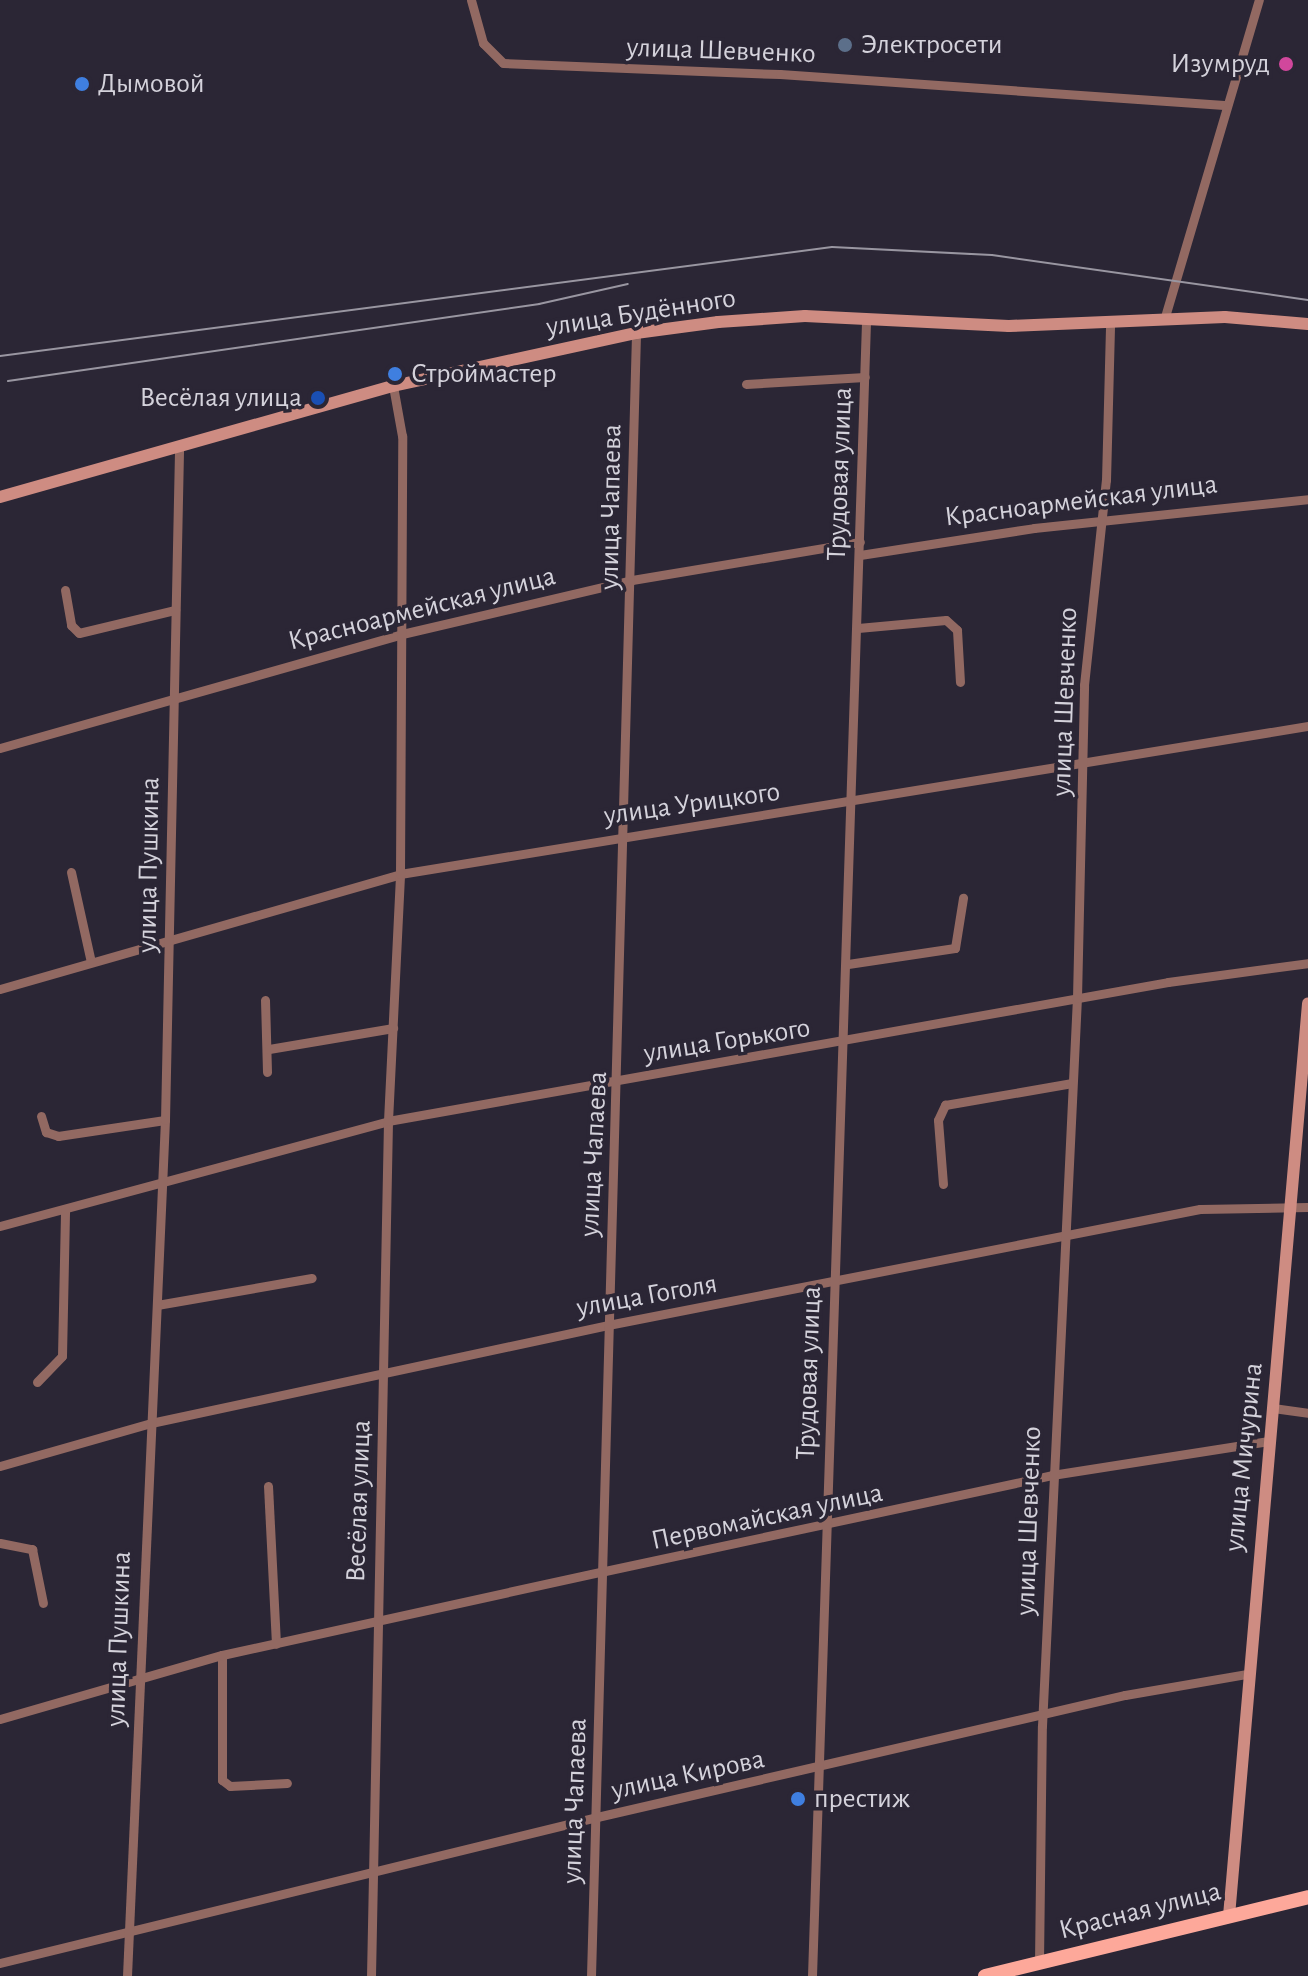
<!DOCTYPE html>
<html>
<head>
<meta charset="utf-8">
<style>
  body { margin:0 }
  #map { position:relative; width:1308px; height:1976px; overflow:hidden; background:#2b2635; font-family:"Alegreya Sans",sans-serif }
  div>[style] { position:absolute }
  .street>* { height:9px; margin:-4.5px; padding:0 4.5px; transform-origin:4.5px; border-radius:4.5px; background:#926962 }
  .secondary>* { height:12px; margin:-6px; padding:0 6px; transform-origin:6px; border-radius:6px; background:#ce8c82 }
  .primary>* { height:14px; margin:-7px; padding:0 7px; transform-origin:7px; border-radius:7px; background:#fda89a }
  .rail>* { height:2px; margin:-1px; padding:0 1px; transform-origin:1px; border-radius:1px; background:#9996a1 }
  .dots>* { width:22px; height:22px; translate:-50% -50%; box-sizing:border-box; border:4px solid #2b2635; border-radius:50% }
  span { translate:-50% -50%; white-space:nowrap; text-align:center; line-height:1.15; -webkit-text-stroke:7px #2b2635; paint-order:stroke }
  .poi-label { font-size:28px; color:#d4d2db }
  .left { translate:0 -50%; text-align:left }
  .right { translate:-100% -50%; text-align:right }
  .street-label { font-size:28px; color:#d4d2db }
</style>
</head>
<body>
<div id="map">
  <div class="street">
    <i style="left:471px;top:0;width:45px;rotate:74.4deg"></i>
    <i style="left:483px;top:43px;width:28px;rotate:45deg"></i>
    <i style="left:503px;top:63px;width:277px;rotate:2.3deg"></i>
    <i style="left:780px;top:74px;width:445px;rotate:4deg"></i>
    <i style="left:1164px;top:320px;width:334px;rotate:-73.5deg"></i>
    <i style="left:746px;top:384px;width:119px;rotate:-3.4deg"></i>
    <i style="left:860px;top:555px;width:176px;rotate:-8.8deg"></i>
    <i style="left:1034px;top:528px;width:276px;rotate:-6deg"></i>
    <i style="left:65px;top:590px;width:36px;rotate:80deg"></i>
    <i style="left:71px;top:625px;width:11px;rotate:45deg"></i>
    <i style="left:79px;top:633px;width:99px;rotate:-13.5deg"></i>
    <i style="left:858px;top:628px;width:88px;rotate:-5.2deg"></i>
    <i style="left:946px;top:620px;width:15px;rotate:42deg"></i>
    <i style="left:957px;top:630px;width:52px;rotate:86.7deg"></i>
    <i style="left:0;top:748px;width:418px;rotate:-15.8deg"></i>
    <i style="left:402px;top:634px;width:236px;rotate:-13.2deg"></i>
    <i style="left:632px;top:580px;width:231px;rotate:-9.5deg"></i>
    <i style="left:71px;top:872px;width:92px;rotate:77.5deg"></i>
    <i style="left:848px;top:964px;width:108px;rotate:-8.5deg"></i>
    <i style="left:955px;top:948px;width:51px;rotate:-80.9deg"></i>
    <i style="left:0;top:989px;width:416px;rotate:-16deg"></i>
    <i style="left:400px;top:874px;width:920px;rotate:-9.26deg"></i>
    <i style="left:265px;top:1000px;width:72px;rotate:88.4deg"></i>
    <i style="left:269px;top:1049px;width:126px;rotate:-9.6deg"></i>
    <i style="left:41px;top:1116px;width:17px;rotate:73deg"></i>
    <i style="left:46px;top:1132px;width:13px;rotate:18deg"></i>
    <i style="left:58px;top:1136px;width:108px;rotate:-8.5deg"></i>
    <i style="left:943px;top:1184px;width:64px;rotate:-94.5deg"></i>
    <i style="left:938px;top:1120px;width:17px;rotate:-65deg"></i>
    <i style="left:945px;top:1105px;width:129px;rotate:-9.8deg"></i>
    <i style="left:0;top:1226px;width:402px;rotate:-15.1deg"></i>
    <i style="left:388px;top:1121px;width:792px;rotate:-10.1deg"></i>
    <i style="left:1168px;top:982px;width:141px;rotate:-7.7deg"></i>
    <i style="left:157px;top:1305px;width:157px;rotate:-9.9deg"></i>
    <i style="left:37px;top:1382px;width:36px;rotate:-46deg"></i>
    <i style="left:62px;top:1356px;width:147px;rotate:-88.8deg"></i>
    <i style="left:1273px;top:1408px;width:35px;rotate:8deg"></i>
    <i style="left:0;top:1466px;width:157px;rotate:-15.9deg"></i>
    <i style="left:151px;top:1423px;width:467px;rotate:-12.1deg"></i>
    <i style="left:608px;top:1325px;width:603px;rotate:-11.09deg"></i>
    <i style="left:1200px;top:1209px;width:108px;rotate:-1.1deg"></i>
    <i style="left:268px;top:1486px;width:158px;rotate:87.1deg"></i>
    <i style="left:0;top:1543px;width:33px;rotate:11deg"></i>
    <i style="left:32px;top:1549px;width:55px;rotate:78.5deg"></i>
    <i style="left:222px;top:1655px;width:125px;rotate:90deg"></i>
    <i style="left:222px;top:1780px;width:10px;rotate:37deg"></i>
    <i style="left:230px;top:1786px;width:57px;rotate:-3deg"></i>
    <i style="left:0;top:1719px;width:231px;rotate:-16.1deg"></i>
    <i style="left:222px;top:1655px;width:392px;rotate:-12.4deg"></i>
    <i style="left:605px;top:1571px;width:457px;rotate:-12.1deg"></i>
    <i style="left:1052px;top:1475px;width:221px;rotate:-8.9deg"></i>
    <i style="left:1039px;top:1962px;width:236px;rotate:-89.3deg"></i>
    <i style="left:1042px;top:1726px;width:729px;rotate:-87.25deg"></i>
    <i style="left:1077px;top:998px;width:313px;rotate:-88.7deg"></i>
    <i style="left:1084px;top:685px;width:206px;rotate:-83.9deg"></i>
    <i style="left:1106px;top:480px;width:157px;rotate:-88.5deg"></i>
    <i style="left:0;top:1963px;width:615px;rotate:-13.74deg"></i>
    <i style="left:597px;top:1817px;width:542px;rotate:-13.01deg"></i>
    <i style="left:1125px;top:1695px;width:124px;rotate:-9.8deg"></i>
    <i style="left:127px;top:1976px;width:857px;rotate:-87.46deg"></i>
    <i style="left:165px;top:1120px;width:670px;rotate:-88.8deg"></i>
    <i style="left:371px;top:1976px;width:855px;rotate:-88.86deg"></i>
    <i style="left:388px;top:1121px;width:247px;rotate:-87.2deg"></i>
    <i style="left:400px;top:874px;width:438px;rotate:-89.7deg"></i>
    <i style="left:402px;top:436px;width:51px;rotate:-100.2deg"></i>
    <i style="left:591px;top:1976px;width:1644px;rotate:-88.43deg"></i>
    <i style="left:812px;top:1976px;width:1655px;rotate:-88.13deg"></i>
  </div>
  <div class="secondary">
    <i style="left:0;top:497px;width:408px;rotate:-15.8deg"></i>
    <i style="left:393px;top:386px;width:249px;rotate:-12.3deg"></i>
    <i style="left:636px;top:333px;width:83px;rotate:-7.6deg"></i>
    <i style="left:718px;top:322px;width:87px;rotate:-3.9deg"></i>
    <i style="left:805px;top:316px;width:204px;rotate:2.8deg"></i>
    <i style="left:1009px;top:326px;width:216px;rotate:-2.4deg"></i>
    <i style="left:1225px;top:317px;width:83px;rotate:4.8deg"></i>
    <i style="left:1229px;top:1916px;width:916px;rotate:-85.05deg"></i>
  </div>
  <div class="primary">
    <i style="left:985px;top:1976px;width:333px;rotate:-13.7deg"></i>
  </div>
  <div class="rail">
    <i style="left:0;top:356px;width:839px;rotate:-7.46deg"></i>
    <i style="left:832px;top:247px;width:160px;rotate:2.9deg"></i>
    <i style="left:992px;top:255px;width:319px;rotate:8.1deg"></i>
    <i style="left:8px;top:381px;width:537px;rotate:-8.25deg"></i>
    <i style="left:539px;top:304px;width:91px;rotate:-12.7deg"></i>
  </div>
  <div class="dots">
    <i style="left:845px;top:45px;background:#5c6f8a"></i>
    <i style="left:1286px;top:64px;background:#d1479c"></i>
    <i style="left:82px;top:84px;background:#3f7fe0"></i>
    <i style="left:395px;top:374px;background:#3f7fe0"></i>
    <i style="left:318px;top:398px;background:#1a4fb4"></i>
    <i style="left:798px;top:1799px;background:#3f7fe0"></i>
  </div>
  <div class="poi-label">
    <span class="left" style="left:861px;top:45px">Электросети</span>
    <span class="right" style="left:1270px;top:64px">Изумруд</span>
    <span class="left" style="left:98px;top:84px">Дымовой</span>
    <span class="left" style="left:411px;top:374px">Строймастер</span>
    <span class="right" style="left:302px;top:398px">Весёлая улица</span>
    <span class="left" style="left:814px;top:1799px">престиж</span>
  </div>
  <div class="street-label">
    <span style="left:721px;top:51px;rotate:2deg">улица Шевченко</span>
    <span style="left:641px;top:313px;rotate:-9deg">улица Будённого</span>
    <span style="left:840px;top:474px;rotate:-88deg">Трудовая улица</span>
    <span style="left:1081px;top:501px;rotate:-7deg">Красноармейская улица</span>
    <span style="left:611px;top:507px;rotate:-89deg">улица Чапаева</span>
    <span style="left:422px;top:609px;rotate:-14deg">Красноармейская улица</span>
    <span style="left:1065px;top:702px;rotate:-88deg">улица Шевченко</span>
    <span style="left:692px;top:804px;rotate:-8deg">улица Урицкого</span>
    <span style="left:149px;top:865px;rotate:-89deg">улица Пушкина</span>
    <span style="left:727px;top:1041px;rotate:-9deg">улица Горького</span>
    <span style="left:594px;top:1154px;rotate:-87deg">улица Чапаева</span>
    <span style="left:647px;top:1296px;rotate:-10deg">улица Гоголя</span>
    <span style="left:809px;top:1373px;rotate:-88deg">Трудовая улица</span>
    <span style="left:1244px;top:1457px;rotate:-84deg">улица Мичурина</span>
    <span style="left:359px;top:1501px;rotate:-88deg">Весёлая улица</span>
    <span style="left:767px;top:1517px;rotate:-12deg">Первомайская улица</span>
    <span style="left:1029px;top:1521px;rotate:-88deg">улица Шевченко</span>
    <span style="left:119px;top:1639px;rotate:-88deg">улица Пушкина</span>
    <span style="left:688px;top:1775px;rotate:-12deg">улица Кирова</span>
    <span style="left:575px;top:1801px;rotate:-88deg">улица Чапаева</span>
    <span style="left:1140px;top:1911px;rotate:-14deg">Красная улица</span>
  </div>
</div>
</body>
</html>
